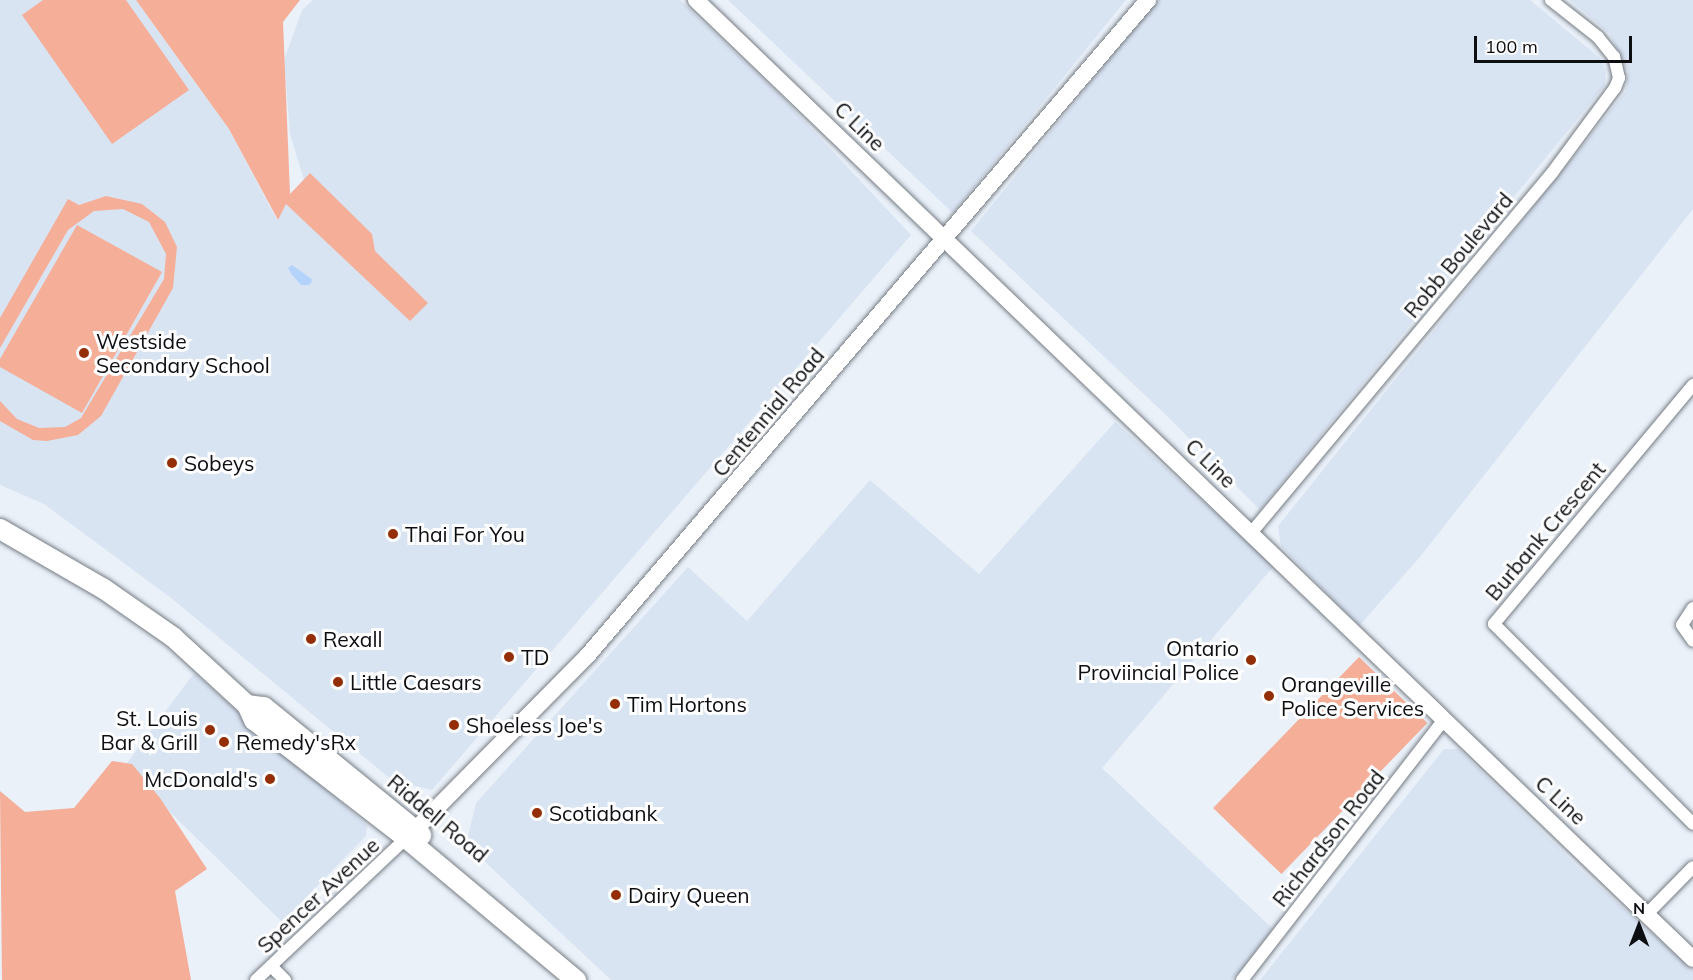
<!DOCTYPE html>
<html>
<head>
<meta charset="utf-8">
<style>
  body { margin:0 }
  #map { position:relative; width:1693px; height:980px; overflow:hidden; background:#eaf1f9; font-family:Mulish,sans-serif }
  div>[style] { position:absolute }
  .built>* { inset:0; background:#d9e4f3 }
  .green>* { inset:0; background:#f5ae98; transform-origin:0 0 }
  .water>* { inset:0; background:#b4d3fa }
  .roads { filter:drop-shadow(0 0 2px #767c83) drop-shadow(0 0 2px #767c83) }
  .street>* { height:12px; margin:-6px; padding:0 6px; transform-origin:6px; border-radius:6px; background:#fff }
  .secondary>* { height:16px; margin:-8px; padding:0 8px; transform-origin:8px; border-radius:8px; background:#fff }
  .primary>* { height:20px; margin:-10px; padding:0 10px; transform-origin:10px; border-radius:10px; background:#fff }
  .dots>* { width:16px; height:16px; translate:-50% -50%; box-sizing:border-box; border:3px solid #fefefe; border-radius:50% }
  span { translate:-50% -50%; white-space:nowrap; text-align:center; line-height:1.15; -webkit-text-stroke:6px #fefefe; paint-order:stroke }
  .street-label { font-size:21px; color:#0c0e11 }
  .poi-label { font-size:21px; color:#0c0e11 }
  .left { translate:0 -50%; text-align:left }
  .right { translate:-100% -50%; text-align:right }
  .north { position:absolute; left:1609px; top:896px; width:60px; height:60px; -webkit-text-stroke:4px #fefefe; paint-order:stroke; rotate:0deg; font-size:16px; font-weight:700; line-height:24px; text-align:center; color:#0c0e11 }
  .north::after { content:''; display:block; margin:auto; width:21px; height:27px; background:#0c0e11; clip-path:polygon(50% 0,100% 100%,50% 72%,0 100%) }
  .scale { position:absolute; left:1474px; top:36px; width:158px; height:27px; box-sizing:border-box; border:3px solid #0c0e11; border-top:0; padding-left:8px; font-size:18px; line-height:21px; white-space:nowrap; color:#0c0e11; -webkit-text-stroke:4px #fefefe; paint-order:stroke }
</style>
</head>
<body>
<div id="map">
  <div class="built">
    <i style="clip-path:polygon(0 0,136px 0,229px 129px,277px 220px,284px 202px,304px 180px,290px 134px,284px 60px,302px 10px,313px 0,680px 0,781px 96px,911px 235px,432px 790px,392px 780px,171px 598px,44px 504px,0 485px)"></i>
    <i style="clip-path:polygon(728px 0,1126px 0,953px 213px)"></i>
    <i style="clip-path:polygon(1157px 0,1530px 0,1600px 58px,1606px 71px,1605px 85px,1260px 510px,1167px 416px,971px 231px)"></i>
    <i style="clip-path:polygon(1570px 0,1693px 0,1693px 209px,1420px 557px,1359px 626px,1281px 546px,1278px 526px,1626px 91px,1628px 71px,1610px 34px)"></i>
    <i style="clip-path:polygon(1115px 422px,1274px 566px,1102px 768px,1273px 929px,1232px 980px,611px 980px,466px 844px,476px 803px,688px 567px,747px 621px,870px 480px,979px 574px)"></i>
    <i style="clip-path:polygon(194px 673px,367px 825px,366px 836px,282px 922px,124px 767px)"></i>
    <i style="clip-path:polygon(1444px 749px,1459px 749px,1581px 870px,1693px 970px,1693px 980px,1260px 980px)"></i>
  </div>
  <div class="green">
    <i style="clip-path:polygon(43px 0,126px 0,189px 90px,112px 144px,22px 15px)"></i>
    <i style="clip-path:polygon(136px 0,300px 0,283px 22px,290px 194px,310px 173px,372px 234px,375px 251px,428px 303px,410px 321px,286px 204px,278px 220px,229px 129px)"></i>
    <i style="clip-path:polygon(106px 196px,142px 204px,165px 222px,177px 247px,173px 288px,101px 416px,78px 435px,47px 441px,33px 440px,0 421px,0 401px,17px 419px,39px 428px,65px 427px,81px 418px,164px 279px,166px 254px,149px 222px,123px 209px,94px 211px,68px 230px,0 348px,0 318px,68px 199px,79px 205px)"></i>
    <i style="clip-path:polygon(77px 225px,162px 272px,82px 413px,0 367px,0 359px)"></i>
    <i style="left:1359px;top:657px;width:95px;height:210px;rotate:44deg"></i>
    <i style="clip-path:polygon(112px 761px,132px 764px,160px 798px,207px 869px,175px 891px,191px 980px,2px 980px,0 791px,25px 812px,74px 808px)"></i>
  </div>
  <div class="water">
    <i style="clip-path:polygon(292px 265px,313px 280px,309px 285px,301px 285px,292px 275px,288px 268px)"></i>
  </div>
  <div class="roads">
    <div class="street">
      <i style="left:1693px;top:385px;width:311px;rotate:129.8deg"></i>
      <i style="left:1494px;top:624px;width:282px;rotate:45.1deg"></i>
      <i style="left:1251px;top:533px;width:469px;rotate:-50.1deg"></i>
      <i style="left:1552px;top:173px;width:106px;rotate:-53.5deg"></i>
      <i style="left:1615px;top:88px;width:11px;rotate:-68deg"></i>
      <i style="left:1619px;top:78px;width:22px;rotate:-103deg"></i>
      <i style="left:1614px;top:57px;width:26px;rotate:-129deg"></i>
      <i style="left:1598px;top:37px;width:60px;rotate:-141.8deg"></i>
      <i style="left:1693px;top:608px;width:20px;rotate:123deg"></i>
      <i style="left:1682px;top:625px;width:19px;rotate:55deg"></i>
      <i style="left:1648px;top:913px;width:64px;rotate:-45.6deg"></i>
      <i style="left:271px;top:966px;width:20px;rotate:45deg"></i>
      <i style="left:256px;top:980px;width:207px;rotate:-43.4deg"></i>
      <i style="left:1242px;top:980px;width:329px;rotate:-52.2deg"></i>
    </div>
    <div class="secondary">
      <i style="left:696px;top:0;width:1383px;rotate:43.89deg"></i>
      <i style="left:407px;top:838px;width:257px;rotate:-45.3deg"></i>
      <i style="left:588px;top:655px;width:862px;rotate:-49.47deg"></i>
    </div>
    <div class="primary">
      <i style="left:0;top:529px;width:120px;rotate:30deg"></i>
      <i style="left:104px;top:589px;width:84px;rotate:34.8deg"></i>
      <i style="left:173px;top:637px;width:100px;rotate:42.6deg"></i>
      <i style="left:247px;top:705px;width:17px;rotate:65deg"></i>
      <i style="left:254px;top:720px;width:192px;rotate:37.8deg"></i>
      <i style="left:406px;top:838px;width:222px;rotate:39.9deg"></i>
      <i style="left:247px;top:705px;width:17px;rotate:7deg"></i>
      <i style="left:264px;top:707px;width:203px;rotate:39.2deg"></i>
    </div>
  </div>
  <div class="dots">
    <i style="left:84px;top:353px;background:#942e06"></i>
    <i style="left:172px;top:463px;background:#942e06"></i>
    <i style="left:393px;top:534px;background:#942e06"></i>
    <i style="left:311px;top:639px;background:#942e06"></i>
    <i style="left:509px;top:657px;background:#942e06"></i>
    <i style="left:1251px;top:660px;background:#942e06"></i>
    <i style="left:338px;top:682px;background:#942e06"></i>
    <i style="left:1269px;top:696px;background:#942e06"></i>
    <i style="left:615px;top:704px;background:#942e06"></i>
    <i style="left:454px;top:725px;background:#942e06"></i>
    <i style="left:210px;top:730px;background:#942e06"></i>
    <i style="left:224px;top:742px;background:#942e06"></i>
    <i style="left:270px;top:779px;background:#942e06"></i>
    <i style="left:537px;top:813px;background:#942e06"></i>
    <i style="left:616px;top:895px;background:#942e06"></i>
  </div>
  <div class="street-label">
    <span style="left:860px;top:126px;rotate:44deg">C Line</span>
    <span style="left:1458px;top:255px;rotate:-50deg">Robb Boulevard</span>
    <span style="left:768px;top:412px;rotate:-50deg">Centennial Road</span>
    <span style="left:1211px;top:463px;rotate:44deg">C Line</span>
    <span style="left:1545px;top:531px;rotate:-50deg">Burbank Crescent</span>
    <span style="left:1561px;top:800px;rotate:43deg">C Line</span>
    <span style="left:438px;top:818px;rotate:40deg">Riddell Road</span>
    <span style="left:1328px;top:838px;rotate:-52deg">Richardson Road</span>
    <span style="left:318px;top:895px;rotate:-43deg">Spencer Avenue</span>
  </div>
  <div class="poi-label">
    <span class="left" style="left:96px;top:353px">Westside<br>Secondary School</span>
    <span class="left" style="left:184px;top:463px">Sobeys</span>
    <span class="left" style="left:405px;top:534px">Thai For You</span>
    <span class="left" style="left:323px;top:639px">Rexall</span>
    <span class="right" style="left:1239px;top:660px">Ontario<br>Proviincial Police</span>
    <span class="left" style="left:521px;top:657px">TD</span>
    <span class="left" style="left:350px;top:682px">Little Caesars</span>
    <span class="left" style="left:1281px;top:696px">Orangeville<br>Police Services</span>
    <span class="left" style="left:627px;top:704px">Tim Hortons</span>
    <span class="right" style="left:198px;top:730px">St. Louis<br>Bar &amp; Grill</span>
    <span class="left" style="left:466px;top:725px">Shoeless Joe's</span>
    <span class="left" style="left:236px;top:742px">Remedy'sRx</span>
    <span class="right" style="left:258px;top:779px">McDonald's</span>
    <span class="left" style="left:549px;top:813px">Scotiabank</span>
    <span class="left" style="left:628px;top:895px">Dairy Queen</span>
  </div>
  <div class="north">N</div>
  <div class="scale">100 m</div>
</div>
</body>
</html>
